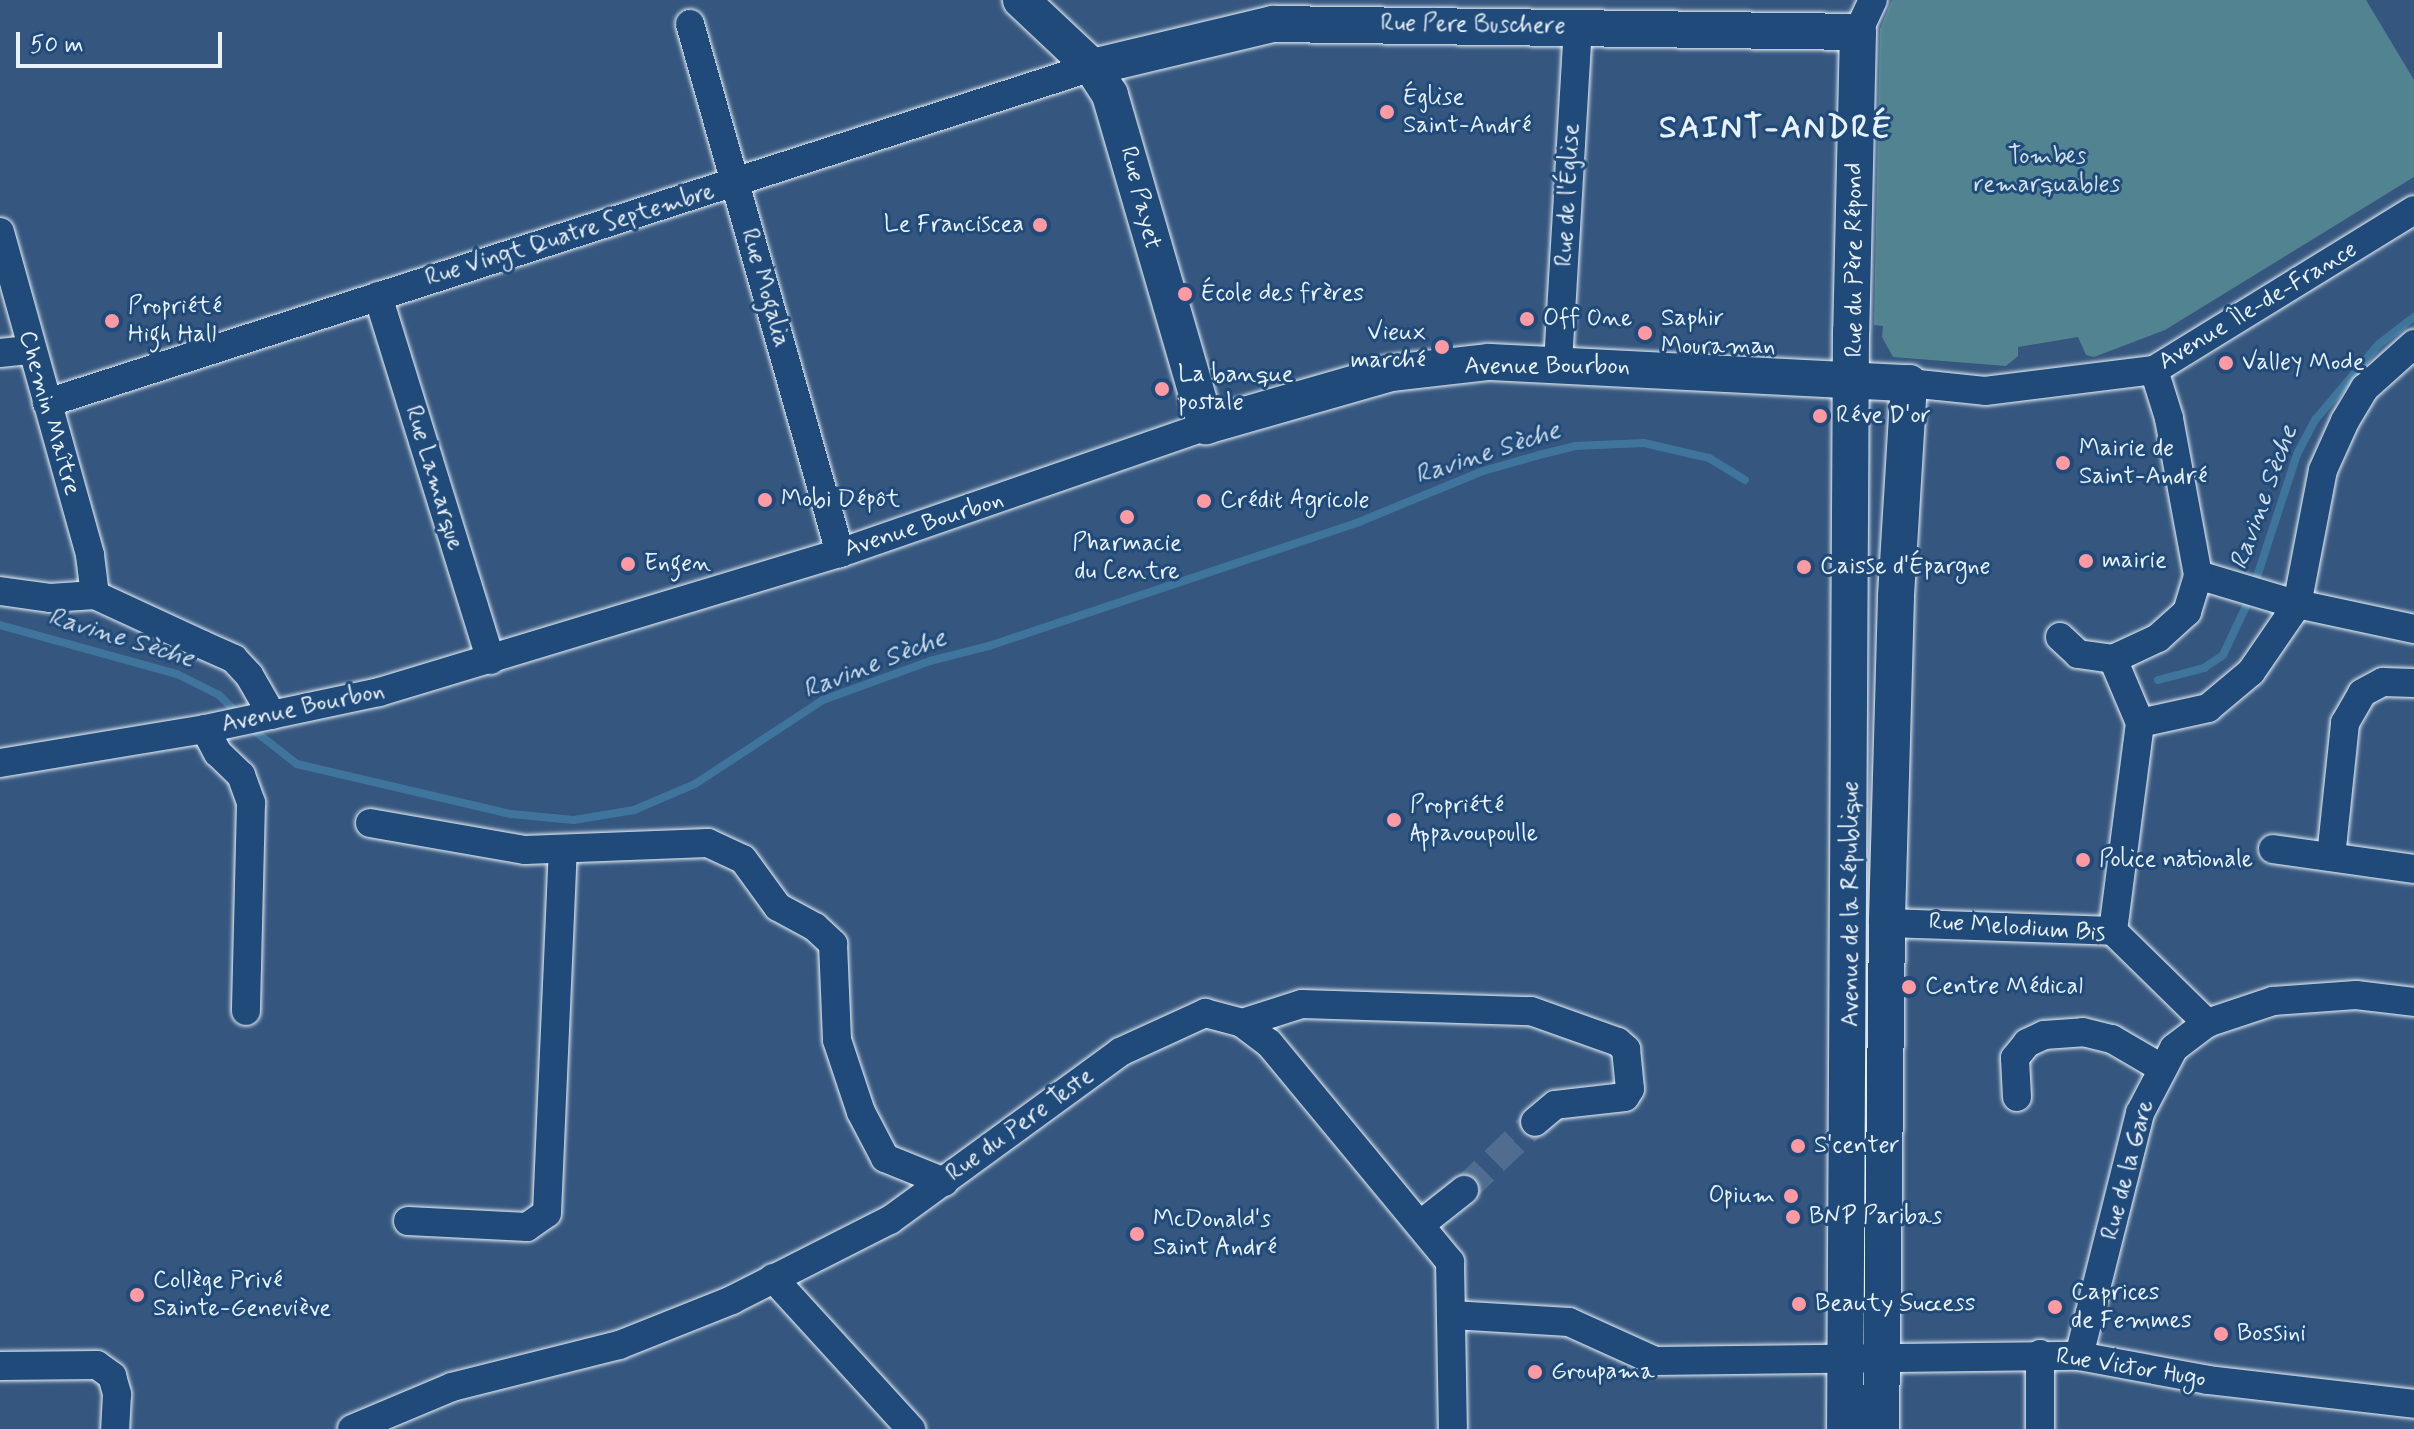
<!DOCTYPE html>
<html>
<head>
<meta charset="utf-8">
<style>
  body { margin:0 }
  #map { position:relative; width:2414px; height:1429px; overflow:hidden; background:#35567e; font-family:Mynerve,sans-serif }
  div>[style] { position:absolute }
  .green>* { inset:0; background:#518490 }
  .stream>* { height:8px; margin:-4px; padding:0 4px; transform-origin:4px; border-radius:4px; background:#3f759c }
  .minor-tunnel>* { height:28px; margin-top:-14px; transform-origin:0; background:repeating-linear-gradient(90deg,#506d90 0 28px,transparent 0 42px) }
  .roads { filter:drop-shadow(0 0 2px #e8f1f8) drop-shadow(0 0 2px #e8f1f8) }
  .minor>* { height:28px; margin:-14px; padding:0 14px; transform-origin:14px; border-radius:14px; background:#1f4a7a }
  .major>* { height:36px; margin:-18px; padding:0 18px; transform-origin:18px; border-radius:18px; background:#1f4a7a }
  .dots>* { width:22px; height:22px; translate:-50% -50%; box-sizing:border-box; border:4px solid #1f4a7a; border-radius:50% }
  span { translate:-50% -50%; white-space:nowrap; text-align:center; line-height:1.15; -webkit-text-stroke:6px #1f4a7a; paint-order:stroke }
  .street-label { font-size:24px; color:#e8f1f8 }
  .poi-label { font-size:24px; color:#e8f1f8 }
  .left { translate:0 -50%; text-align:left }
  .right { translate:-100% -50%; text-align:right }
  .park-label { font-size:24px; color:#d1e1e8 }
  .water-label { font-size:26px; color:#cfdeea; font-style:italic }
  .district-label { font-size:32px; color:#e8f1f8; font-weight:700; letter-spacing:2px }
  .scale { position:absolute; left:16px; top:32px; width:206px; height:36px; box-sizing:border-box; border:4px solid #e8f1f8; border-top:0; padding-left:10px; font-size:24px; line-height:28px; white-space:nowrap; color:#e8f1f8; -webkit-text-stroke:6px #1f4a7a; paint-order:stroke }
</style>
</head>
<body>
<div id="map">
  <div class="green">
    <i style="clip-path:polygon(1892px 0,2366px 0,2414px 80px,2414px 177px,2165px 330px,2094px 357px,2086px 355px,2078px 337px,2018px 347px,2018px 356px,2006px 366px,1893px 357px,1882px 337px,1883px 326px,1874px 325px,1880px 29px)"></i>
  </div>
  <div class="stream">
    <i style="left:0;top:625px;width:184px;rotate:15.5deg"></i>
    <i style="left:177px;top:674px;width:47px;rotate:26.6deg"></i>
    <i style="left:219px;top:695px;width:28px;rotate:45deg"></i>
    <i style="left:2158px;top:680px;width:48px;rotate:-14.6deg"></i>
    <i style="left:2204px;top:668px;width:23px;rotate:-34deg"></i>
    <i style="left:2223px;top:655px;width:63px;rotate:-64.7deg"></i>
    <i style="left:2250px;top:598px;width:151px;rotate:-71.9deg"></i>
    <i style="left:2297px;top:454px;width:40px;rotate:-62deg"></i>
    <i style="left:2316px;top:419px;width:98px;rotate:-50deg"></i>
    <i style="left:2379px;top:344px;width:44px;rotate:-37.6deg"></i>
    <i style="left:247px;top:725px;width:63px;rotate:38deg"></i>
    <i style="left:297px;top:764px;width:220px;rotate:13.2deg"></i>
    <i style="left:511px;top:814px;width:63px;rotate:5.4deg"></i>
    <i style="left:574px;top:820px;width:61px;rotate:-9.5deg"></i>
    <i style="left:634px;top:810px;width:66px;rotate:-23.1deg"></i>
    <i style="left:695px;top:784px;width:153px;rotate:-33.3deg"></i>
    <i style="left:823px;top:700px;width:114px;rotate:-20deg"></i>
    <i style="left:930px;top:661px;width:61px;rotate:-14.3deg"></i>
    <i style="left:989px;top:646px;width:390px;rotate:-18.5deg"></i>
    <i style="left:1359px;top:522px;width:134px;rotate:-22.4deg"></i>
    <i style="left:1483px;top:471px;width:58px;rotate:-15.9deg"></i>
    <i style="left:1539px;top:455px;width:37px;rotate:-14deg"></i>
    <i style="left:1575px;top:446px;width:69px;rotate:-2.5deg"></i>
    <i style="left:1644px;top:443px;width:67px;rotate:13deg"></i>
    <i style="left:1709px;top:458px;width:42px;rotate:31.4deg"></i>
  </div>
  <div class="minor-tunnel">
    <i style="left:1464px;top:1190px;width:98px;rotate:-43.8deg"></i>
  </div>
  <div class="roads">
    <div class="minor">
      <i style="left:690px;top:24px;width:550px;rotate:74.17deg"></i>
      <i style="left:1858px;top:32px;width:35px;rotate:-65deg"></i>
      <i style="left:0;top:232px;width:335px;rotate:74.4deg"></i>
      <i style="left:90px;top:555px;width:40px;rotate:82.9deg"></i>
      <i style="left:378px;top:296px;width:381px;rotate:72.8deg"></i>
      <i style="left:0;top:353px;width:31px;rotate:-6deg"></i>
      <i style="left:1558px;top:363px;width:336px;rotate:-86.6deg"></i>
      <i style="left:1909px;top:383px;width:76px;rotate:6deg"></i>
      <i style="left:1985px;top:391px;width:170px;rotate:-7.1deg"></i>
      <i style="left:2154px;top:370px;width:305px;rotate:-31.6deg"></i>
      <i style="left:47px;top:403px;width:1098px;rotate:-17.82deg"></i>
      <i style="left:2198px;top:575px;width:94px;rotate:16.7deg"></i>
      <i style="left:2288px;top:602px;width:129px;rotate:12.1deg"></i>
      <i style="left:0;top:591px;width:50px;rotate:8deg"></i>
      <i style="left:50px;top:598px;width:45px;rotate:-3.8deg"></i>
      <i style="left:95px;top:595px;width:119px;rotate:24.8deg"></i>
      <i style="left:203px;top:645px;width:34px;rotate:24deg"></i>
      <i style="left:234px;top:659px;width:22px;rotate:47deg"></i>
      <i style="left:249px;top:675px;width:46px;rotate:60.1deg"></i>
      <i style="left:2060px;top:637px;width:25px;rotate:43deg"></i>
      <i style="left:2078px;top:654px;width:35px;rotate:8deg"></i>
      <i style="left:2113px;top:659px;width:50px;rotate:-25deg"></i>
      <i style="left:2158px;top:638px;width:39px;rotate:-42deg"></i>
      <i style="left:2187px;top:612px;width:39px;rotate:-73deg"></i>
      <i style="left:2198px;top:575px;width:160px;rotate:-100.5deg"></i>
      <i style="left:2169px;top:418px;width:50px;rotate:-107.4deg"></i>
      <i style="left:2113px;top:659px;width:69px;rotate:67.1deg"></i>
      <i style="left:2140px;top:723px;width:210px;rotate:97.4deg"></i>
      <i style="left:2140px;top:723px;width:70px;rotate:-12.4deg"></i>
      <i style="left:2208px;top:708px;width:56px;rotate:-39.9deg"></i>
      <i style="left:2251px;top:672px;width:81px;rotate:-55.5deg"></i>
      <i style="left:2297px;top:605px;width:137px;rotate:-79.1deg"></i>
      <i style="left:2323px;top:470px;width:54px;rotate:-65.8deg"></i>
      <i style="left:2345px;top:421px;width:39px;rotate:-59deg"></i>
      <i style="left:2365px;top:388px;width:66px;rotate:-41.9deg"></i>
      <i style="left:205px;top:729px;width:27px;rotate:62deg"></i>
      <i style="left:218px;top:753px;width:32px;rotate:44deg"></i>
      <i style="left:241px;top:775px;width:30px;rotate:70deg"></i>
      <i style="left:251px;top:803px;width:208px;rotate:91.4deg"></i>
      <i style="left:0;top:763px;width:208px;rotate:-9.4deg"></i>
      <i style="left:205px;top:729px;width:178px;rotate:-12deg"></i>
      <i style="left:379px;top:692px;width:481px;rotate:-16.8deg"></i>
      <i style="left:840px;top:553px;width:387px;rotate:-19.1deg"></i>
      <i style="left:370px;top:823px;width:157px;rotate:9.9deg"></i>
      <i style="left:525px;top:850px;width:183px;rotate:-2.2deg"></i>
      <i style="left:708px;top:843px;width:38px;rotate:25deg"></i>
      <i style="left:743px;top:859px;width:59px;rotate:53.9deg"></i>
      <i style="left:778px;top:907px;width:42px;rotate:28.4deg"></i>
      <i style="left:815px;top:927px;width:25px;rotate:43deg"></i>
      <i style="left:833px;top:944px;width:96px;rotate:87.6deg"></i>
      <i style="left:837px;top:1040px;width:76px;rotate:71.6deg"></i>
      <i style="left:861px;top:1112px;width:52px;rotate:62.4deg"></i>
      <i style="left:885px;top:1158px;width:64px;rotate:22.1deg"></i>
      <i style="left:2273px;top:849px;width:142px;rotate:8.1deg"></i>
      <i style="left:2331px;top:857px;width:135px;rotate:-84deg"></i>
      <i style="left:2345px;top:723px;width:34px;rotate:-60deg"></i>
      <i style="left:2362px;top:693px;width:24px;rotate:-28deg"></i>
      <i style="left:2383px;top:682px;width:31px;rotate:2deg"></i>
      <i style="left:1887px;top:923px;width:226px;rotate:2deg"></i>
      <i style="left:2113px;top:931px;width:132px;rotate:44.4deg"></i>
      <i style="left:1242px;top:1023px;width:63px;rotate:-17.6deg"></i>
      <i style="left:1302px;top:1004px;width:229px;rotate:1.8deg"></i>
      <i style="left:1531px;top:1011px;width:92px;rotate:19.6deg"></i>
      <i style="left:1618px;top:1042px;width:11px;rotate:41deg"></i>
      <i style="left:1626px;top:1049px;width:40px;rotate:84.3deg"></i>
      <i style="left:1630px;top:1089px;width:9px;rotate:122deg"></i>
      <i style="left:1625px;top:1097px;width:70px;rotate:173.5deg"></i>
      <i style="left:1555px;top:1105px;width:26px;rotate:140deg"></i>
      <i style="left:2017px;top:1097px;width:39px;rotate:-93deg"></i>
      <i style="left:2015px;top:1058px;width:19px;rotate:-51deg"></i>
      <i style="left:2027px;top:1043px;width:19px;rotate:-25deg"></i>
      <i style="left:2044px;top:1035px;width:39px;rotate:-4deg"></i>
      <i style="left:2083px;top:1032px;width:30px;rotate:14deg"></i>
      <i style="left:2112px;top:1039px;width:56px;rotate:30.3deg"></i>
      <i style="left:408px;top:1221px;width:119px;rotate:2.9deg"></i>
      <i style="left:527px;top:1227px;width:24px;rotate:-35deg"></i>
      <i style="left:547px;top:1213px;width:361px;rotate:-87.5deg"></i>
      <i style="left:1421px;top:1224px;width:55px;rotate:-38.3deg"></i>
      <i style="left:773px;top:1278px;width:205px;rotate:47.6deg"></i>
      <i style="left:1452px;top:1315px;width:117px;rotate:3.4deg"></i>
      <i style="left:1569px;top:1322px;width:94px;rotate:24.4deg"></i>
      <i style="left:1655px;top:1361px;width:424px;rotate:-0.7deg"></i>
      <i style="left:2079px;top:1356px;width:131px;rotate:10.5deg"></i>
      <i style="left:2208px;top:1380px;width:207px;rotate:6.6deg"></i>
      <i style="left:2040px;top:1354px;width:75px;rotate:90deg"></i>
      <i style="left:2079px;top:1356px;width:251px;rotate:-75.9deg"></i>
      <i style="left:2140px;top:1113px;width:73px;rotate:-62.4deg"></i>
      <i style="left:2174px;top:1048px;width:41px;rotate:-37.1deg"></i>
      <i style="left:2207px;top:1023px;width:70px;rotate:-18.4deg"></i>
      <i style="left:2273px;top:1001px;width:83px;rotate:-4.1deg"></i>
      <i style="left:2356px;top:995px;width:58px;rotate:6.9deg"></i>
      <i style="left:0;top:1366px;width:97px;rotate:-0.6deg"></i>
      <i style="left:97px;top:1365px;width:19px;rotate:36deg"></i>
      <i style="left:112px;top:1376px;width:19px;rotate:74deg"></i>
      <i style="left:117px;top:1394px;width:35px;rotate:93deg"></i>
      <i style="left:352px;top:1429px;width:108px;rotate:-22.8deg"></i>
      <i style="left:452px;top:1387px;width:172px;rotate:-14.1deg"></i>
      <i style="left:619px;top:1345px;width:122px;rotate:-21.7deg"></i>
      <i style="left:732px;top:1300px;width:177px;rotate:-26.9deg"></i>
      <i style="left:890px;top:1220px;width:285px;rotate:-36.1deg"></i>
      <i style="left:1120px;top:1052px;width:94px;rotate:-24.6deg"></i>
      <i style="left:1205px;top:1013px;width:38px;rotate:15deg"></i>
      <i style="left:1242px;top:1023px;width:34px;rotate:37deg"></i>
      <i style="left:1269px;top:1043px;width:284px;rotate:50.4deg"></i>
      <i style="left:1450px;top:1262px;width:167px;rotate:89deg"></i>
    </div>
    <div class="major">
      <i style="left:1021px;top:0;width:98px;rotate:43.3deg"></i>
      <i style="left:1092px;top:67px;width:33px;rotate:57deg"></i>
      <i style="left:1110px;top:95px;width:345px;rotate:73.8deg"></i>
      <i style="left:1206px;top:426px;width:192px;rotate:-16deg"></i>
      <i style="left:1391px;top:373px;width:99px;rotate:-6.4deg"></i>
      <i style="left:1489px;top:362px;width:421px;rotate:2.9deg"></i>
      <i style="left:1909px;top:383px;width:214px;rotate:93.5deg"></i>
      <i style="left:1896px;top:597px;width:326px;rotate:91.6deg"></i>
      <i style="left:1887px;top:923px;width:506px;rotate:90.68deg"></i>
      <i style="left:1092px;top:67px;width:186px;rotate:-13.4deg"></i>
      <i style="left:1273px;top:24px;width:585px;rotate:0.78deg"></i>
      <i style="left:1858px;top:32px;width:299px;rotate:91.3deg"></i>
      <i style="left:1851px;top:331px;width:1098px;rotate:90.31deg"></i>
    </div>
  </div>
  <div class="dots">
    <i style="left:1387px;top:112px;background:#ff9aa2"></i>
    <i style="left:1040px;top:225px;background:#ff9aa2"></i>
    <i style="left:1185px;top:294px;background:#ff9aa2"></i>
    <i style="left:1527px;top:319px;background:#ff9aa2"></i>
    <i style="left:112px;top:321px;background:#ff9aa2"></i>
    <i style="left:1645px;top:333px;background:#ff9aa2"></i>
    <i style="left:1442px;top:347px;background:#ff9aa2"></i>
    <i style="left:2226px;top:363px;background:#ff9aa2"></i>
    <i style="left:1162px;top:389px;background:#ff9aa2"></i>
    <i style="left:1820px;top:416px;background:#ff9aa2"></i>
    <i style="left:2063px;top:463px;background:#ff9aa2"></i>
    <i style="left:765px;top:500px;background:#ff9aa2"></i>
    <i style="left:1204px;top:501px;background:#ff9aa2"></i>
    <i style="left:1127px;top:517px;background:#ff9aa2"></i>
    <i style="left:2086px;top:561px;background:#ff9aa2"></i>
    <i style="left:628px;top:564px;background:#ff9aa2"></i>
    <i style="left:1804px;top:567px;background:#ff9aa2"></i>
    <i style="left:1394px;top:820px;background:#ff9aa2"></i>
    <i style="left:2083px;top:860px;background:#ff9aa2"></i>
    <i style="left:1909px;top:987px;background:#ff9aa2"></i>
    <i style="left:1798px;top:1146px;background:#ff9aa2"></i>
    <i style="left:1791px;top:1196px;background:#ff9aa2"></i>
    <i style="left:1793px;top:1217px;background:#ff9aa2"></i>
    <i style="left:1137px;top:1234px;background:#ff9aa2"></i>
    <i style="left:137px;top:1295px;background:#ff9aa2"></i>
    <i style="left:1799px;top:1304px;background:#ff9aa2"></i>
    <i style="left:2055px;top:1307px;background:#ff9aa2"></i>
    <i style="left:2221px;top:1334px;background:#ff9aa2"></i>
    <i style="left:1535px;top:1372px;background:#ff9aa2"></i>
  </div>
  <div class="street-label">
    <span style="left:1473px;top:25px;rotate:1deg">Rue Pere Buschere</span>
    <span style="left:1568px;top:195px;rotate:-87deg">Rue de l'Église</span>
    <span style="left:1140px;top:198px;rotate:76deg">Rue Payet</span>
    <span style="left:570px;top:235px;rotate:-17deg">Rue Vingt Quatre Septembre</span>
    <span style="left:1855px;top:260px;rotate:-90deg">Rue du Père Répond</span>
    <span style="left:765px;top:288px;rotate:74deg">Rue Mogalia</span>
    <span style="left:2258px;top:306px;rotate:-31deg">Avenue Île-de-France</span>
    <span style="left:1547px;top:367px">Avenue Bourbon</span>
    <span style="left:49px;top:413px;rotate:74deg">Chemin Maître</span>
    <span style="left:434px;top:478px;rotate:73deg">Rue Lamarque</span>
    <span style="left:924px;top:525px;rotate:-18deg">Avenue Bourbon</span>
    <span style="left:303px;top:708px;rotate:-12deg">Avenue Bourbon</span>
    <span style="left:1851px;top:904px;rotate:-90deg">Avenue de la République</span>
    <span style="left:2017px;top:928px;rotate:4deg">Rue Melodium Bis</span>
    <span style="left:1020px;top:1125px;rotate:-36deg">Rue du Pere Teste</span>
    <span style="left:2128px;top:1170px;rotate:-75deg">Rue de la Gare</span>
    <span style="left:2131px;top:1368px;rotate:9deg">Rue Victor Hugo</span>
  </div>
  <div class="poi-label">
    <span class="left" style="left:1403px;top:112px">Église<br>Saint-André</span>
    <span class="right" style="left:1024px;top:225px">Le Franciscea</span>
    <span class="left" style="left:1201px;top:294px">École des frères</span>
    <span class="left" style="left:128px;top:321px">Propriété<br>High Hall</span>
    <span class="left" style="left:1543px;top:319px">Off One</span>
    <span class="left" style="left:1661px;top:333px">Saphir<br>Mouraman</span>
    <span class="right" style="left:1426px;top:347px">Vieux<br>marché</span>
    <span class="left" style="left:2242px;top:363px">Valley Mode</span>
    <span class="left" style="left:1178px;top:389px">La banque<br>postale</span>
    <span class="left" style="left:1836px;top:416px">Réve D'or</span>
    <span class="left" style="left:2079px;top:463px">Mairie de<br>Saint-André</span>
    <span class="left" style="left:781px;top:500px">Mobi Dépôt</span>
    <span class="left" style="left:1220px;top:501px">Crédit Agricole</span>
    <span style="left:1127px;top:558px">Pharmacie<br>du Centre</span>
    <span class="left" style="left:2102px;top:561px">mairie</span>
    <span class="left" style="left:644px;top:564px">Engen</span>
    <span class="left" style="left:1820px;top:567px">Caisse d'Épargne</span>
    <span class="left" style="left:1410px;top:820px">Propriété<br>Appavoupoulle</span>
    <span class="left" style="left:2099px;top:860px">Police nationale</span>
    <span class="left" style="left:1925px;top:987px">Centre Médical</span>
    <span class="left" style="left:1814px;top:1146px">S'center</span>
    <span class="right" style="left:1775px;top:1196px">Opium</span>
    <span class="left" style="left:1809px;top:1217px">BNP Paribas</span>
    <span class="left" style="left:1153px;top:1234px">McDonald's<br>Saint André</span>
    <span class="left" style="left:153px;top:1295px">Collège Privé<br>Sainte-Geneviève</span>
    <span class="left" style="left:2071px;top:1307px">Caprices<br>de Femmes</span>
    <span class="left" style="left:1815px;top:1304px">Beauty Success</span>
    <span class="left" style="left:2237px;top:1334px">Bossini</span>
    <span class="left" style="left:1551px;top:1372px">Groupama</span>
  </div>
  <div class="park-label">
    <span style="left:2047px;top:171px">Tombes<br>remarquables</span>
  </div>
  <div class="water-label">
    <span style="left:1488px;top:454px;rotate:-18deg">Ravine Sèche</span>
    <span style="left:2265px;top:498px;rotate:-70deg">Ravine Sèche</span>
    <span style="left:121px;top:639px;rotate:17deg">Ravine Sèche</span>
    <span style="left:875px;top:665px;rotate:-21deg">Ravine Sèche</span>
  </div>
  <div class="district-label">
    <span style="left:1776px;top:128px">SAINT-ANDRÉ</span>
  </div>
  <div class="scale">50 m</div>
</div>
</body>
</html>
